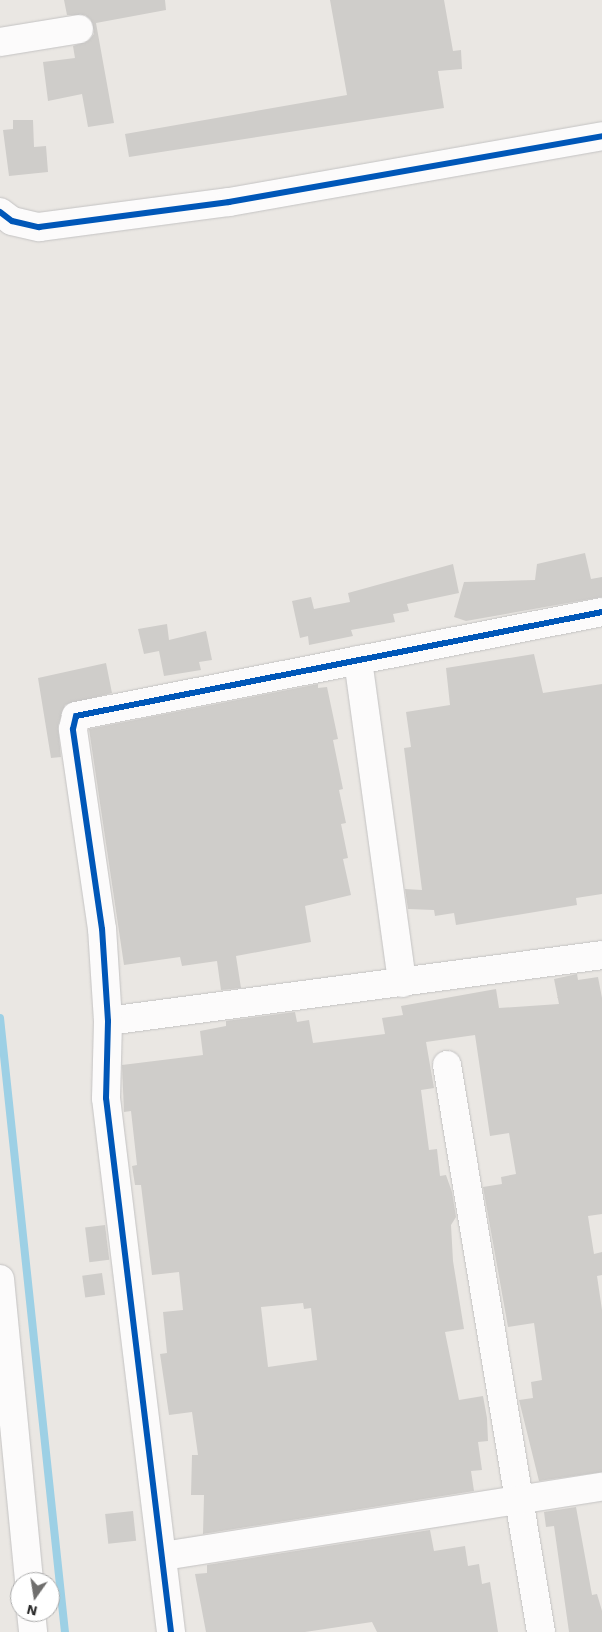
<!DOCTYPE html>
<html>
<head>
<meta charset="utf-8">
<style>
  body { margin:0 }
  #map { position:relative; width:602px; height:1632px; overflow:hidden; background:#eae7e3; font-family:"Work Sans",sans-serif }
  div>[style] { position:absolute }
  .stream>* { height:8px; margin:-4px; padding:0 4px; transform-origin:4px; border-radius:4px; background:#9dd0e5 }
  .building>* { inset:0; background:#cfcdca; transform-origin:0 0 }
  .roads { filter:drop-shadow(0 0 1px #c4c3c3) drop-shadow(0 0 1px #c4c3c3) }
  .minor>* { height:28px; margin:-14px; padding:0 14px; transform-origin:14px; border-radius:14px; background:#fcfbfb }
  .cycleway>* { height:6px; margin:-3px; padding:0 3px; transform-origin:3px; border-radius:3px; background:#0057b8 }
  span { translate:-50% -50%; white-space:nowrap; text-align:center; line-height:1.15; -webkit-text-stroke:4px #fff; paint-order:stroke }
  .north { position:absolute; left:10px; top:1572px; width:50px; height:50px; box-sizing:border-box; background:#fff; border:1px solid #ababab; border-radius:50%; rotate:193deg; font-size:14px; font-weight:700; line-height:20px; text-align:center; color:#2d2d2d }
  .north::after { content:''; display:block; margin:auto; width:18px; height:22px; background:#6f6e6d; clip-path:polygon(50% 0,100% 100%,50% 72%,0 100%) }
</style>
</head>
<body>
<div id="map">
  <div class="stream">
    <i style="left:0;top:1018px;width:617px;rotate:83.96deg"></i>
  </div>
  <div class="building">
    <i style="clip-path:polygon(64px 0,165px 0,166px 10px,96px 23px,114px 123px,88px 127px,82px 94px,48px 101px,43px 62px,75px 58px,73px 46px,88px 41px,94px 34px,91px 20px,85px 15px,67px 15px)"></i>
    <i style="clip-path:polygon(330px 0,444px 0,453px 51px,461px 50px,462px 69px,438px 71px,444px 108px,129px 157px,125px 134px,347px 95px)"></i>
    <i style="clip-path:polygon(13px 120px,33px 120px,34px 147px,46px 146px,48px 172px,9px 176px,3px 130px,13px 129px)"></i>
    <i style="clip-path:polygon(585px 553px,591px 579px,602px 577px,602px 597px,466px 621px,454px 617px,464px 582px,535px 580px,537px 564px)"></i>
    <i style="clip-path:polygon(453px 564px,459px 593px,407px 604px,409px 611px,393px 614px,395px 622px,351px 630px,353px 636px,309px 645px,308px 636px,300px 638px,292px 601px,311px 597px,314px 609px,350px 602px,348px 593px)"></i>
    <i style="clip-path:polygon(167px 624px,169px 640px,206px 631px,212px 660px,199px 662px,201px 670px,164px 676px,159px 651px,144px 654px,138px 629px)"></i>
    <i style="clip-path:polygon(534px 654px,543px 693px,602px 684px,602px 894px,576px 898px,577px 905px,456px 925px,454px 913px,435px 916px,434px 910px,408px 909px,405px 889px,422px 890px,404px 748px,411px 747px,406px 712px,450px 705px,446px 668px)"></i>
    <i style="clip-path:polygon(106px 663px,112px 693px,65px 705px,58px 726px,61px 757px,51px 758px,38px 678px)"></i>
    <i style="clip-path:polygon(318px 684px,318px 688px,327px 687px,338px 739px,333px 740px,343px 789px,339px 790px,346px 823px,341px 824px,348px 858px,343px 859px,351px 895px,305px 906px,311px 942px,236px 956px,241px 988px,221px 990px,217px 961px,182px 966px,180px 957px,124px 965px,89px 729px)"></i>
    <i style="clip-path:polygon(evenodd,577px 974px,578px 980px,598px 977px,602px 998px,602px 1214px,588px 1216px,594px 1254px,602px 1252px,602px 1275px,597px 1276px,602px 1310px,602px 1472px,539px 1481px,519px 1400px,533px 1398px,531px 1382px,542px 1380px,534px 1323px,508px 1327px,483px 1187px,502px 1184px,501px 1177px,516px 1174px,509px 1133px,490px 1136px,475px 1035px,426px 1042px,434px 1088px,421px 1090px,429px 1150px,437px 1149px,440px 1176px,446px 1175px,452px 1192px,456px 1217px,451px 1225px,453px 1261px,464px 1329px,445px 1332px,459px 1400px,483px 1396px,487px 1418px,488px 1441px,478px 1442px,482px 1470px,471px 1471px,474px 1491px,203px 1534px,204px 1495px,191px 1495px,192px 1455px,198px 1455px,192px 1412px,169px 1415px,160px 1354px,167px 1353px,163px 1312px,183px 1310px,179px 1272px,152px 1275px,141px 1185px,135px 1185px,132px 1166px,137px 1165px,131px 1111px,124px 1112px,122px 1065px,203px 1055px,200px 1031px,226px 1026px,226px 1021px,295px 1012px,297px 1022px,309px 1020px,313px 1043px,385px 1034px,382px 1018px,403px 1015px,401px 1006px,496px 989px,499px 1008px,559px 1004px,554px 979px,577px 974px,303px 1303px,304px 1309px,311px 1308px,317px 1360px,268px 1367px,261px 1307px,303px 1303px)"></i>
    <i style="left:105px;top:1225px;width:35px;height:20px;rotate:83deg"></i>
    <i style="left:102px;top:1273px;width:22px;height:20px;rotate:82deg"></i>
    <i style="clip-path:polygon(576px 1507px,592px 1595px,597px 1594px,602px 1611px,602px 1632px,569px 1632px,554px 1526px,546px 1527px,544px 1512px)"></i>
    <i style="left:133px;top:1511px;width:30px;height:28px;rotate:84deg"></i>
    <i style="clip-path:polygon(430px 1530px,434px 1551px,465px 1546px,468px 1566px,479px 1564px,482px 1584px,490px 1582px,498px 1632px,377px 1632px,372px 1622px,305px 1632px,206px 1632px,195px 1574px,207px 1573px,207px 1565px)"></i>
  </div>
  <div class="roads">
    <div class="minor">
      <i style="left:0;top:42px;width:80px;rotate:-9.3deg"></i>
      <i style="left:0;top:212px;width:15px;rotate:37deg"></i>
      <i style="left:12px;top:221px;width:28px;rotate:13deg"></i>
      <i style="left:39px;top:227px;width:192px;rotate:-7.5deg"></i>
      <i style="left:229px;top:202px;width:379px;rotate:-10deg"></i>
      <i style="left:358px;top:660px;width:326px;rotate:82.2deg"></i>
      <i style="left:108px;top:1021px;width:498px;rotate:-7.6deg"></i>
      <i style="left:447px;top:1065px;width:575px;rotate:80.59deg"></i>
      <i style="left:0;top:1279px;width:304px;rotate:84.5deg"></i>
      <i style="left:164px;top:1556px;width:443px;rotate:-9deg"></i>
      <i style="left:31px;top:1612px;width:20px;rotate:84deg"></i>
      <i style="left:171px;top:1632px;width:538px;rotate:-96.94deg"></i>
      <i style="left:106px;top:1098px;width:77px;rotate:-88.5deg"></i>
      <i style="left:108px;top:1021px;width:92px;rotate:-93.7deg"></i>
      <i style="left:102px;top:929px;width:202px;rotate:-98.3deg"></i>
      <i style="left:73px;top:729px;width:13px;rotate:-77deg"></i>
      <i style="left:76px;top:716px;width:536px;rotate:-11.18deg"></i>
    </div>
  </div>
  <div class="cycleway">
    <i style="left:0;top:212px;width:15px;rotate:37deg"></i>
    <i style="left:12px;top:221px;width:28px;rotate:13deg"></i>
    <i style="left:39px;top:227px;width:192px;rotate:-7.5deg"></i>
    <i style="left:229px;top:202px;width:379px;rotate:-10deg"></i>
    <i style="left:171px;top:1632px;width:538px;rotate:-96.94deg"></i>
    <i style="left:106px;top:1098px;width:77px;rotate:-88.5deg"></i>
    <i style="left:108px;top:1021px;width:92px;rotate:-93.7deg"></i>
    <i style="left:102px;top:929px;width:202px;rotate:-98.3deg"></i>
    <i style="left:73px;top:729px;width:13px;rotate:-77deg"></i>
    <i style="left:76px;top:716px;width:536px;rotate:-11.18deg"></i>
  </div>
  <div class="north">N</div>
</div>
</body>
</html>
